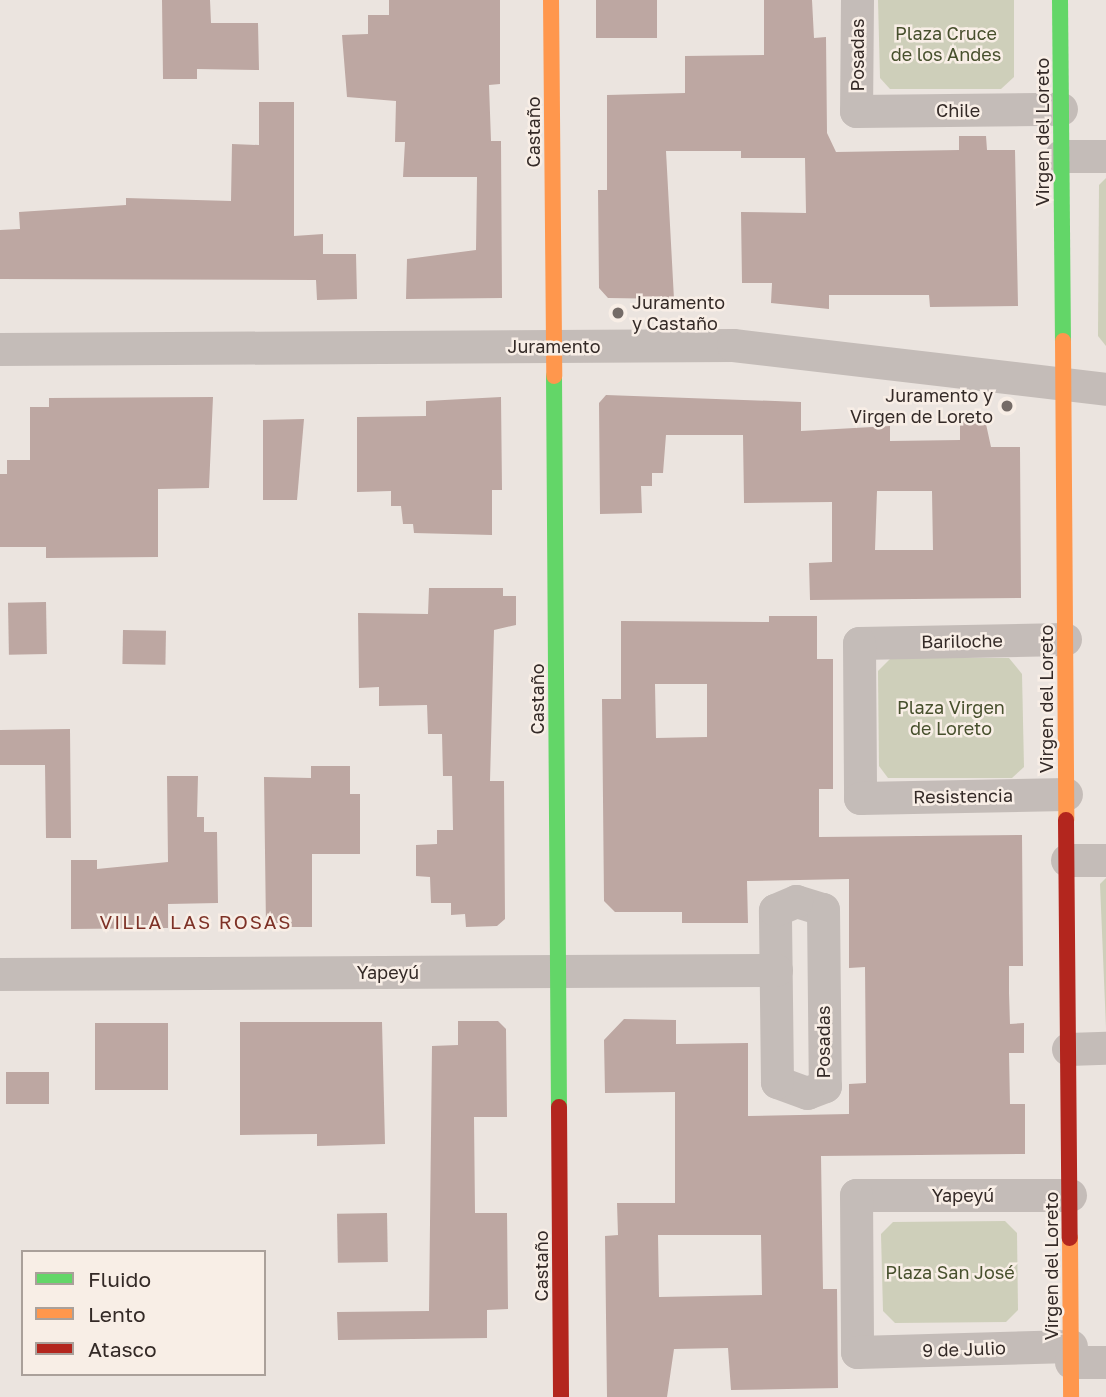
<!DOCTYPE html>
<html>
<head>
<meta charset="utf-8">
<style>
  body { margin:0 }
  #map { position:relative; width:1106px; height:1397px; overflow:hidden; background:#ebe4df; font-family:"Golos Text",sans-serif }
  div>[style] { position:absolute }
  .green>* { inset:0; background:#cecfba }
  .building>* { inset:0; background:#bda7a2; transform-origin:0 0 }
  .street>* { height:33px; margin:-16.5px; padding:0 16.5px; transform-origin:16.5px; border-radius:16.5px; background:#c4bcb8 }
  .fast>* { height:16px; margin:-8px; padding:0 8px; transform-origin:8px; border-radius:8px; background:#63d668 }
  .slow>* { height:16px; margin:-8px; padding:0 8px; transform-origin:8px; border-radius:8px; background:#ff974d }
  .jam>* { height:16px; margin:-8px; padding:0 8px; transform-origin:8px; border-radius:8px; background:#b3261e }
  .dots>* { width:19px; height:19px; translate:-50% -50%; box-sizing:border-box; border:4px solid #f8eee6; border-radius:50% }
  span { translate:-50% -50%; white-space:nowrap; text-align:center; line-height:1.15; -webkit-text-stroke:5px #f8eee6; paint-order:stroke }
  .park-label { font-size:18px; color:#47502d }
  .street-label { font-size:18px; color:#342a27 }
  .poi-label { font-size:18px; color:#342a27 }
  .left { translate:0 -50%; text-align:left }
  .right { translate:-100% -50%; text-align:right }
  .neighbourhood-label { font-size:19px; color:#7d3126; letter-spacing:2px }
  .legend { position:absolute; left:21px; top:1250px; width:245px; height:126px; box-sizing:border-box; background:#f8eee6; border:2px solid #aaa09a; margin:0; padding:9px 12px; list-style:none; font-size:21px; color:#342a27 }
  .legend li { display:flex; align-items:center; gap:14px; height:35px }
  .legend b { width:35px; border:2px solid #aaa09a }
</style>
</head>
<body>
<div id="map">
  <div class="green">
    <i style="clip-path:polygon(878px 0,1014px 0,1014px 77px,1001px 89px,890px 89px,880px 78px)"></i>
    <i style="clip-path:polygon(1106px 178px,1106px 346px,1098px 336px,1099px 185px)"></i>
    <i style="clip-path:polygon(891px 658px,1009px 658px,1022px 674px,1024px 767px,1012px 778px,888px 778px,879px 766px,878px 671px)"></i>
    <i style="clip-path:polygon(1106px 878px,1106px 1028px,1100px 884px)"></i>
    <i style="clip-path:polygon(1005px 1221px,1017px 1233px,1018px 1310px,1006px 1322px,895px 1323px,883px 1311px,881px 1234px,893px 1222px)"></i>
  </div>
  <div class="building">
    <i style="clip-path:polygon(162px 0,210px 0,211px 23px,258px 23px,259px 70px,197px 69px,197px 79px,163px 79px)"></i>
    <i style="clip-path:polygon(389px 0,500px 0,500px 84px,489px 85px,491px 141px,501px 141px,502px 298px,406px 299px,407px 259px,476px 250px,477px 177px,403px 177px,405px 142px,395px 142px,396px 101px,347px 97px,342px 35px,368px 34px,368px 15px,389px 15px)"></i>
    <i style="left:596px;top:0;width:61px;height:38px"></i>
    <i style="clip-path:polygon(764px 0,812px 0,814px 38px,826px 37px,827px 133px,836px 152px,959px 150px,959px 136px,986px 136px,987px 150px,1015px 150px,1018px 306px,930px 307px,929px 295px,829px 295px,829px 309px,771px 303px,772px 283px,742px 283px,741px 212px,806px 213px,805px 158px,741px 158px,741px 151px,666px 151px,674px 299px,608px 298px,599px 288px,598px 190px,607px 190px,607px 95px,685px 93px,685px 56px,764px 55px)"></i>
    <i style="clip-path:polygon(259px 102px,294px 102px,294px 236px,323px 234px,323px 254px,356px 254px,357px 299px,317px 300px,316px 280px,0 279px,0 230px,20px 229px,19px 212px,126px 205px,126px 198px,231px 201px,232px 144px,259px 145px)"></i>
    <i style="clip-path:polygon(evenodd,606px 395px,801px 402px,801px 431px,890px 426px,890px 441px,960px 440px,960px 421px,986px 424px,991px 447px,1020px 447px,1021px 598px,810px 600px,809px 563px,832px 562px,832px 502px,744px 503px,743px 435px,666px 435px,663px 473px,652px 473px,652px 486px,641px 486px,642px 513px,600px 514px,599px 403px,606px 395px,877px 491px,932px 491px,933px 550px,875px 550px,877px 491px)"></i>
    <i style="clip-path:polygon(213px 397px,209px 488px,158px 489px,158px 557px,46px 558px,46px 547px,0 547px,0 474px,7px 474px,7px 460px,30px 460px,30px 407px,49px 407px,49px 398px)"></i>
    <i style="clip-path:polygon(501px 397px,502px 490px,492px 490px,492px 535px,414px 533px,413px 524px,403px 524px,401px 506px,391px 506px,391px 491px,357px 492px,357px 417px,426px 416px,426px 401px)"></i>
    <i style="clip-path:polygon(304px 419px,297px 500px,263px 500px,263px 420px)"></i>
    <i style="clip-path:polygon(429px 588px,503px 588px,503px 596px,516px 596px,516px 625px,494px 630px,490px 781px,504px 781px,505px 919px,497px 926px,466px 927px,465px 914px,451px 915px,451px 903px,431px 903px,430px 877px,416px 876px,416px 845px,437px 844px,437px 830px,453px 830px,452px 776px,443px 776px,442px 734px,428px 734px,427px 705px,379px 706px,379px 687px,359px 688px,358px 613px,428px 614px)"></i>
    <i style="left:46px;top:602px;width:52px;height:38px;rotate:89deg"></i>
    <i style="clip-path:polygon(evenodd,769px 616px,817px 616px,817px 659px,833px 659px,833px 789px,819px 789px,819px 837px,1022px 835px,1023px 966px,1009px 966px,1009px 993px,1010px 1024px,1024px 1023px,1024px 1053px,1009px 1053px,1010px 1104px,1025px 1104px,1025px 1154px,821px 1156px,823px 1289px,837px 1289px,838px 1388px,731px 1390px,728px 1348px,674px 1349px,667px 1397px,607px 1397px,605px 1236px,618px 1235px,617px 1203px,675px 1203px,675px 1092px,605px 1093px,604px 1040px,624px 1019px,676px 1020px,676px 1044px,748px 1043px,748px 1116px,849px 1114px,849px 1084px,866px 1083px,865px 967px,849px 968px,849px 879px,747px 881px,748px 923px,682px 923px,682px 912px,615px 912px,604px 901px,602px 699px,621px 699px,621px 621px,769px 622px,769px 616px,655px 684px,707px 684px,707px 737px,656px 738px,655px 684px,769px 616px,658px 1235px,761px 1235px,762px 1295px,659px 1297px,658px 1235px)"></i>
    <i style="left:123px;top:630px;width:43px;height:34px;rotate:1deg"></i>
    <i style="clip-path:polygon(70px 729px,71px 838px,46px 838px,45px 765px,0 765px,0 730px)"></i>
    <i style="clip-path:polygon(311px 766px,350px 766px,350px 794px,360px 794px,360px 854px,312px 854px,312px 927px,266px 927px,264px 777px,311px 778px)"></i>
    <i style="clip-path:polygon(167px 776px,198px 776px,197px 817px,204px 817px,204px 832px,217px 832px,218px 903px,168px 904px,168px 928px,71px 929px,71px 860px,97px 860px,97px 869px,168px 862px)"></i>
    <i style="clip-path:polygon(458px 1021px,498px 1021px,506px 1029px,507px 1117px,474px 1117px,475px 1213px,507px 1213px,508px 1309px,487px 1310px,487px 1338px,338px 1340px,337px 1312px,429px 1311px,432px 1046px,458px 1045px)"></i>
    <i style="clip-path:polygon(240px 1022px,382px 1022px,385px 1144px,317px 1146px,317px 1134px,240px 1135px)"></i>
    <i style="left:168px;top:1023px;width:67px;height:73px;rotate:90deg"></i>
    <i style="left:49px;top:1072px;width:32px;height:43px;rotate:90deg"></i>
    <i style="left:387px;top:1213px;width:49px;height:50px;rotate:89deg"></i>
  </div>
  <div class="street">
    <i style="left:857px;top:0;width:111px;rotate:90.5deg"></i>
    <i style="left:856px;top:111px;width:205px;rotate:-0.6deg"></i>
    <i style="left:1061px;top:156px;width:45px"></i>
    <i style="left:0;top:349px;width:733px;rotate:-0.31deg"></i>
    <i style="left:733px;top:345px;width:376px;rotate:6.7deg"></i>
    <i style="left:1065px;top:639px;width:206px;rotate:178.9deg"></i>
    <i style="left:859px;top:643px;width:155px;rotate:89.6deg"></i>
    <i style="left:860px;top:798px;width:206px;rotate:-1.1deg"></i>
    <i style="left:1067px;top:860px;width:39px"></i>
    <i style="left:796px;top:901px;width:28px;rotate:17deg"></i>
    <i style="left:823px;top:909px;width:177px;rotate:89.4deg"></i>
    <i style="left:825px;top:1086px;width:19px;rotate:159deg"></i>
    <i style="left:807px;top:1093px;width:32px;rotate:-160deg"></i>
    <i style="left:777px;top:1082px;width:172px;rotate:-90.7deg"></i>
    <i style="left:775px;top:910px;width:23px;rotate:-23deg"></i>
    <i style="left:0;top:974px;width:776px;rotate:-0.3deg"></i>
    <i style="left:1068px;top:1049px;width:38px;rotate:-2deg"></i>
    <i style="left:1070px;top:1195px;width:214px;rotate:180deg"></i>
    <i style="left:856px;top:1195px;width:157px;rotate:89.6deg"></i>
    <i style="left:857px;top:1352px;width:214px;rotate:-1.6deg"></i>
    <i style="left:1071px;top:1362px;width:35px"></i>
  </div>
  <div class="fast">
    <i style="left:1060px;top:0;width:341px;rotate:89.5deg"></i>
    <i style="left:554px;top:376px;width:731px;rotate:89.61deg"></i>
  </div>
  <div class="slow">
    <i style="left:551px;top:0;width:376px;rotate:89.5deg"></i>
    <i style="left:1063px;top:341px;width:479px;rotate:89.6deg"></i>
    <i style="left:1070px;top:1238px;width:159px;rotate:89.6deg"></i>
  </div>
  <div class="jam">
    <i style="left:1066px;top:820px;width:418px;rotate:89.5deg"></i>
    <i style="left:559px;top:1107px;width:290px;rotate:89.6deg"></i>
  </div>
  <div class="dots">
    <i style="left:618px;top:313px;background:#746b67"></i>
    <i style="left:1007px;top:406px;background:#746b67"></i>
  </div>
  <div class="park-label">
    <span style="left:946px;top:44px">Plaza Cruce<br>de los Andes</span>
    <span style="left:951px;top:718px">Plaza Virgen<br>de Loreto</span>
    <span style="left:950px;top:1272px">Plaza San José</span>
  </div>
  <div class="street-label">
    <span style="left:857px;top:55px;rotate:-90deg">Posadas</span>
    <span style="left:958px;top:110px">Chile</span>
    <span style="left:533px;top:132px;rotate:-90deg">Castaño</span>
    <span style="left:1042px;top:132px;rotate:-90deg">Virgen del Loreto</span>
    <span style="left:554px;top:346px">Juramento</span>
    <span style="left:962px;top:641px;rotate:-1deg">Bariloche</span>
    <span style="left:537px;top:699px;rotate:-90deg">Castaño</span>
    <span style="left:1046px;top:699px;rotate:-90deg">Virgen del Loreto</span>
    <span style="left:963px;top:796px;rotate:-1deg">Resistencia</span>
    <span style="left:388px;top:972px">Yapeyú</span>
    <span style="left:823px;top:1042px;rotate:-90deg">Posadas</span>
    <span style="left:963px;top:1195px">Yapeyú</span>
    <span style="left:541px;top:1266px;rotate:-90deg">Castaño</span>
    <span style="left:1051px;top:1266px;rotate:-90deg">Virgen del Loreto</span>
    <span style="left:964px;top:1349px;rotate:-2deg">9 de Julio</span>
  </div>
  <div class="poi-label">
    <span class="left" style="left:632px;top:313px">Juramento<br>y Castaño</span>
    <span class="right" style="left:993px;top:406px">Juramento y<br>Virgen de Loreto</span>
  </div>
  <div class="neighbourhood-label">
    <span style="left:196px;top:922px">VILLA LAS ROSAS</span>
  </div>
  <ul class="legend">
  <li><b style="height:9px;background:#63d668"></b>Fluido</li>
  <li><b style="height:9px;background:#ff974d"></b>Lento</li>
  <li><b style="height:9px;background:#b3261e"></b>Atasco</li>
  </ul>
</div>
</body>
</html>
